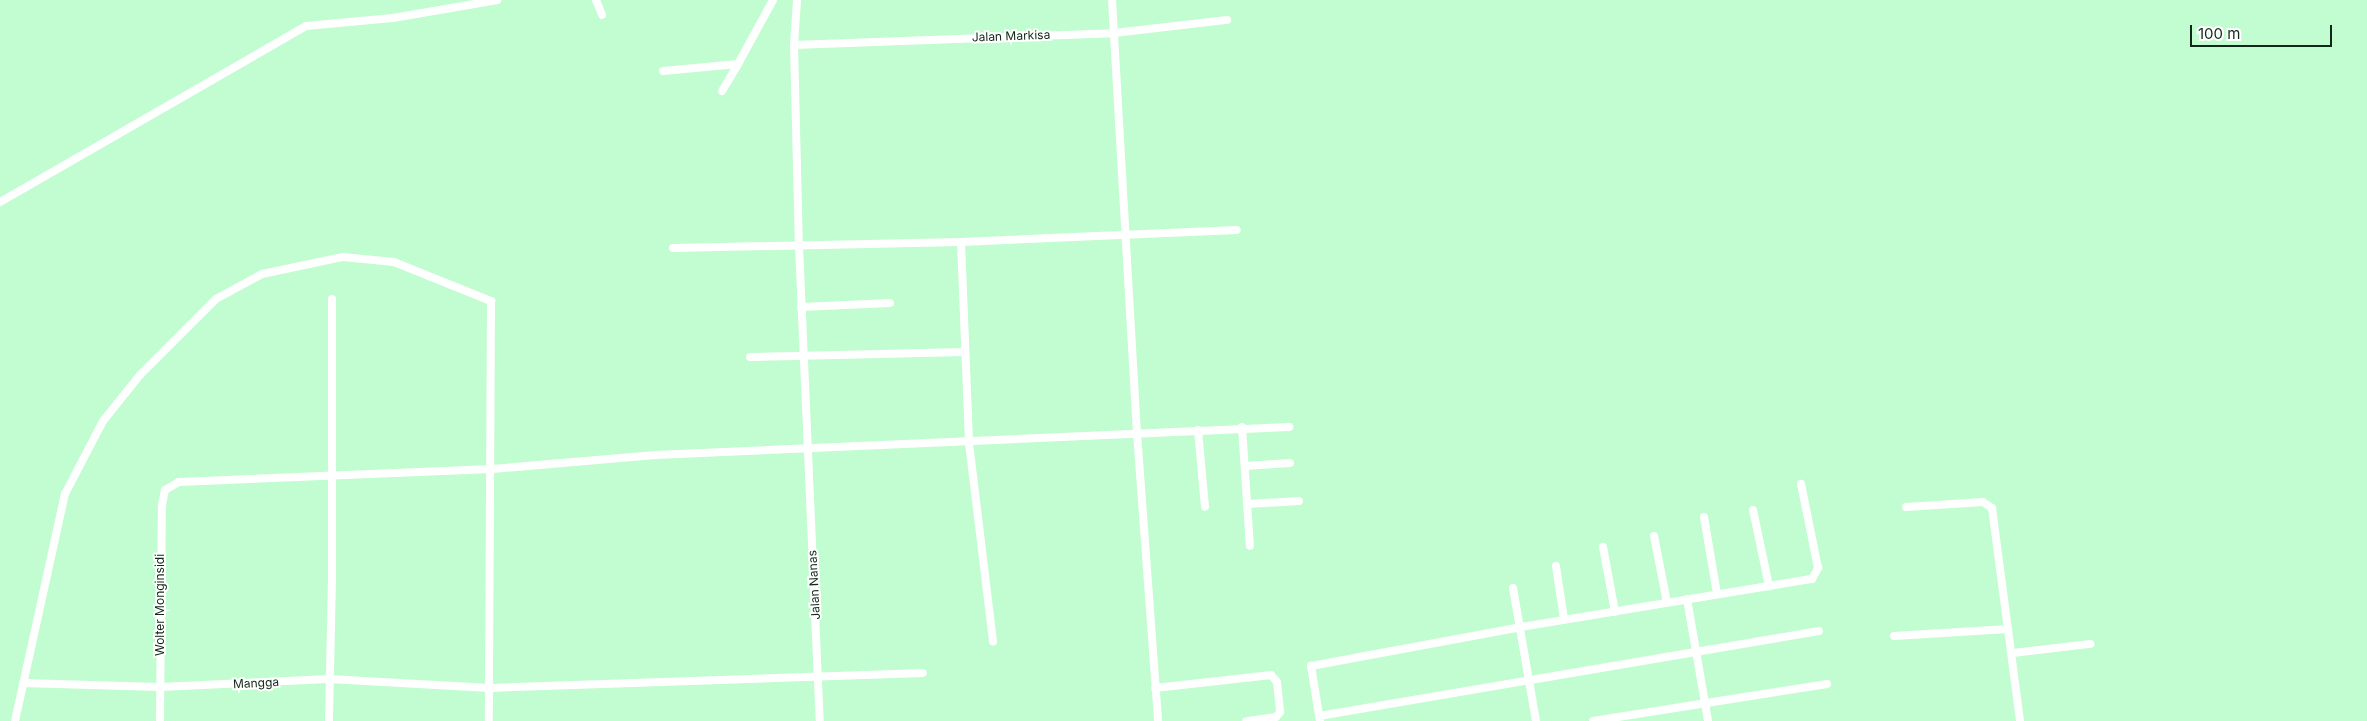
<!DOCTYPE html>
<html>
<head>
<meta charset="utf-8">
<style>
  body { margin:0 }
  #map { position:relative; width:2367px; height:721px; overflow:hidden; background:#c2fcd1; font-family:Inter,sans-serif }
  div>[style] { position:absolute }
  .street>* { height:8px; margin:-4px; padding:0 4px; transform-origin:4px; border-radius:4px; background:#fff }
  span { translate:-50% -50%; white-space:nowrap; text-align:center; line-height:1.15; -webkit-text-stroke:4px #fff; paint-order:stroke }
  .street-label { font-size:12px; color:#112718 }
  .scale { position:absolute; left:2190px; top:25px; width:142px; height:22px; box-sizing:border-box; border:2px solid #112718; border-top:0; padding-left:6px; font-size:15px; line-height:18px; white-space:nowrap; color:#112718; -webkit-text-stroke:4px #fff; paint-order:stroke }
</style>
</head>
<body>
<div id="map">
  <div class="street">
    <i style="left:596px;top:0;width:16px;rotate:68deg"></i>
    <i style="left:797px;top:0;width:45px;rotate:93.8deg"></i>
    <i style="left:794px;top:45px;width:201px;rotate:88.6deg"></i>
    <i style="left:799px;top:246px;width:475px;rotate:87.5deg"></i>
    <i style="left:1112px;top:0;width:434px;rotate:86.7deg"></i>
    <i style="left:1137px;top:433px;width:289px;rotate:85.8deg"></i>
    <i style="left:794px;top:45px;width:320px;rotate:-2.1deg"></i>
    <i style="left:1114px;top:33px;width:114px;rotate:-6.6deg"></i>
    <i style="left:663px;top:71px;width:75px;rotate:-5.3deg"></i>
    <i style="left:738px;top:64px;width:73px;rotate:-61.3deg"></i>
    <i style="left:722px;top:91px;width:31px;rotate:-59deg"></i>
    <i style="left:0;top:202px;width:353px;rotate:-29.9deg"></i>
    <i style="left:306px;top:26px;width:87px;rotate:-5.3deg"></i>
    <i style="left:393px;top:18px;width:106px;rotate:-9.8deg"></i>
    <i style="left:961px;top:242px;width:201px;rotate:87.7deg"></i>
    <i style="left:969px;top:443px;width:200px;rotate:83.1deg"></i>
    <i style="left:673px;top:248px;width:288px;rotate:-1.2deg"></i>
    <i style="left:961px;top:242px;width:276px;rotate:-2.5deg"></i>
    <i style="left:801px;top:307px;width:89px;rotate:-2.6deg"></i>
    <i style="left:750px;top:357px;width:215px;rotate:-1.3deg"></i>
    <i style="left:1242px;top:427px;width:119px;rotate:86.2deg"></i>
    <i style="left:1198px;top:430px;width:77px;rotate:84.8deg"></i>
    <i style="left:1245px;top:466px;width:45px;rotate:-3.8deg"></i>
    <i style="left:1247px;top:504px;width:52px;rotate:-3.3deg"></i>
    <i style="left:1906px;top:507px;width:77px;rotate:-3.7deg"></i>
    <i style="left:1983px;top:502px;width:11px;rotate:34deg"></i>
    <i style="left:1992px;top:508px;width:215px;rotate:82.5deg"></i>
    <i style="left:1753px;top:510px;width:78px;rotate:78.1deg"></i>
    <i style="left:1704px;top:517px;width:78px;rotate:80.4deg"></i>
    <i style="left:1654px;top:536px;width:67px;rotate:78.9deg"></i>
    <i style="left:1603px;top:547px;width:66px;rotate:79.5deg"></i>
    <i style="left:1556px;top:566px;width:54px;rotate:81.4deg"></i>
    <i style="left:1513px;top:588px;width:135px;rotate:80.2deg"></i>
    <i style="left:1687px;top:599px;width:124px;rotate:80.2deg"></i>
    <i style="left:1894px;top:636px;width:114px;rotate:-3.5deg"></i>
    <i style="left:2013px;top:653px;width:78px;rotate:-6.7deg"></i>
    <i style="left:23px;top:683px;width:137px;rotate:1.7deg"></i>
    <i style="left:160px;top:687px;width:169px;rotate:-2.7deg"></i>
    <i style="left:329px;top:679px;width:161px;rotate:3.2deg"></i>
    <i style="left:490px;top:688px;width:433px;rotate:-2deg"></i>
    <i style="left:1155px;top:688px;width:117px;rotate:-6.4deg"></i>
    <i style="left:1271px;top:675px;width:9px;rotate:49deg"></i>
    <i style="left:1277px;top:682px;width:30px;rotate:84deg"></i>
    <i style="left:1280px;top:712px;width:6px;rotate:129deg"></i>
    <i style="left:1276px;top:717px;width:30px;rotate:172deg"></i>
    <i style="left:1319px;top:716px;width:507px;rotate:-9.65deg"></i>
    <i style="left:15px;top:721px;width:232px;rotate:-77.6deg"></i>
    <i style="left:65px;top:494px;width:82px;rotate:-62.5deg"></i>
    <i style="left:103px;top:421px;width:59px;rotate:-51.2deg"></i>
    <i style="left:140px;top:375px;width:107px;rotate:-45deg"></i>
    <i style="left:216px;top:299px;width:52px;rotate:-28.5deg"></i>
    <i style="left:262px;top:274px;width:83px;rotate:-11.9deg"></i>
    <i style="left:343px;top:257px;width:51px;rotate:5.6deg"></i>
    <i style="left:394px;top:262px;width:105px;rotate:21.9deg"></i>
    <i style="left:491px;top:301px;width:420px;rotate:90.3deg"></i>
    <i style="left:160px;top:721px;width:216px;rotate:-89.5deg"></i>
    <i style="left:162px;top:505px;width:15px;rotate:-79deg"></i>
    <i style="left:165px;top:490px;width:16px;rotate:-30deg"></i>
    <i style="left:179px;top:482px;width:313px;rotate:-2.4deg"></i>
    <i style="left:492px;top:469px;width:164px;rotate:-4.9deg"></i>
    <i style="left:655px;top:455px;width:635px;rotate:-2.53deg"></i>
    <i style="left:329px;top:721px;width:141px;rotate:-88.8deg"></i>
    <i style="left:332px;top:580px;width:281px;rotate:-90deg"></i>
    <i style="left:1320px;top:721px;width:56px;rotate:-99.3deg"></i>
    <i style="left:1311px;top:666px;width:214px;rotate:-10.5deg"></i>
    <i style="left:1521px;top:627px;width:295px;rotate:-9.4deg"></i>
    <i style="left:1812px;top:579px;width:13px;rotate:-61deg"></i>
    <i style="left:1818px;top:568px;width:86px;rotate:-101.4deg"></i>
    <i style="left:1593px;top:721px;width:237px;rotate:-9deg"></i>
  </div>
  <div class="street-label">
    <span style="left:1011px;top:36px;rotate:-2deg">Jalan Markisa</span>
    <span style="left:814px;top:585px;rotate:-93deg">Jalan Nanas</span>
    <span style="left:160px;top:605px;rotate:-90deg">Wolter Monginsidi</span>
    <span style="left:256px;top:683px;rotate:-3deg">Mangga</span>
  </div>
  <div class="scale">100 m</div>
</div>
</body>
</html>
